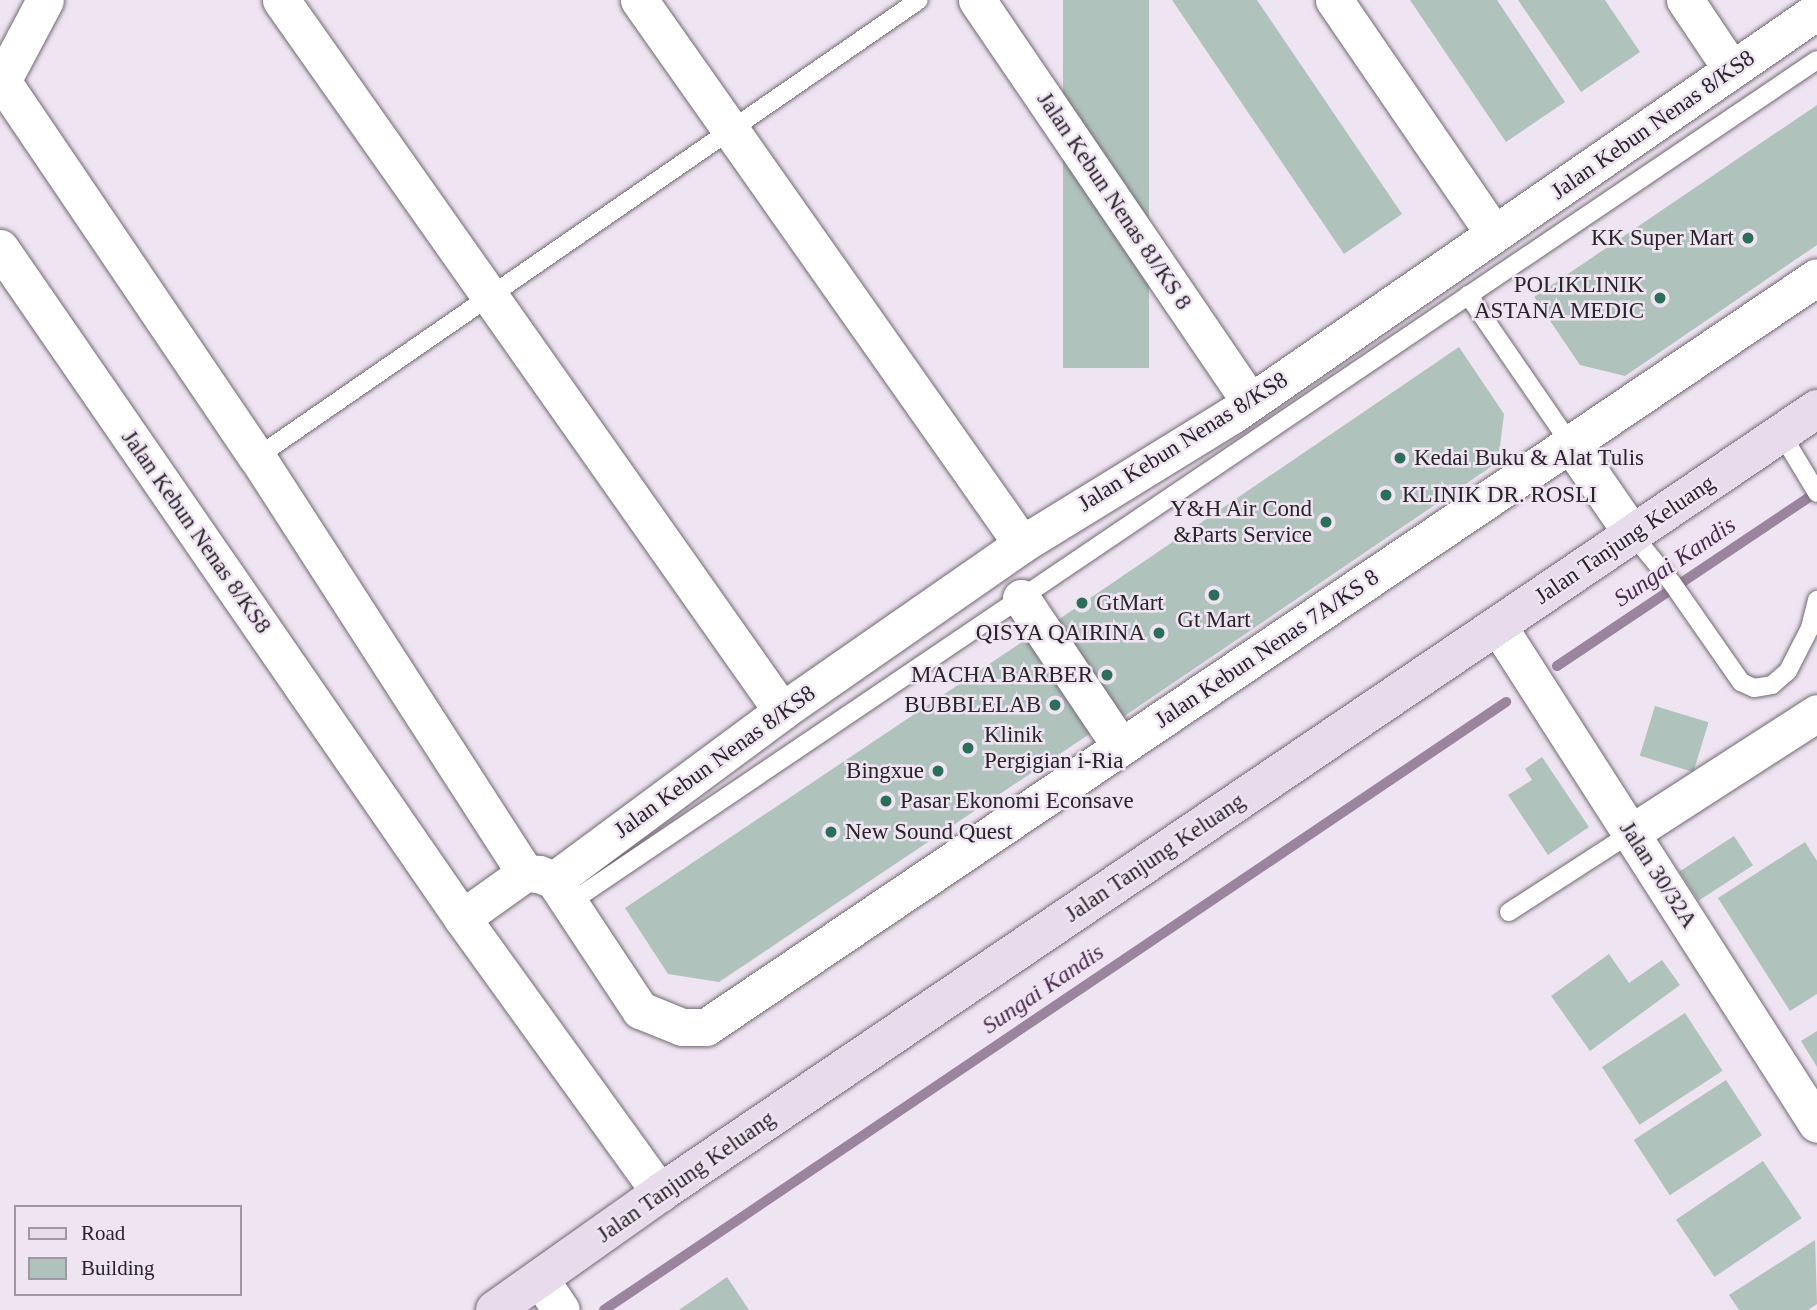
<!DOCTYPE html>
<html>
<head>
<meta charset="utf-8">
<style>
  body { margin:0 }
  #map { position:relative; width:1817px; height:1310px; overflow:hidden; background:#efe4f1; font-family:Georgia,serif }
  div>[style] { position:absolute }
  .stream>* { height:10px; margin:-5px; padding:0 5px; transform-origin:5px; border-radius:5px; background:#9b859e }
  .building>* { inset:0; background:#afc2bc; transform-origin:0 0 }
  .roads { filter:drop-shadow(0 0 2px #726874) drop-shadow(0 0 2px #726874) }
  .lane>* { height:18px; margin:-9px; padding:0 9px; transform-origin:9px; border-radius:9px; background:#fff }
  .street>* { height:37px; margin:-18.5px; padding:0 18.5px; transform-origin:18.5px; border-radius:18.5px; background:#fff }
  .secondary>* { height:38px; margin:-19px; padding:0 19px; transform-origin:19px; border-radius:19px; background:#e8dbeb }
  .dots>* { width:19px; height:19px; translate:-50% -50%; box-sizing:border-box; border:4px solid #efe4f1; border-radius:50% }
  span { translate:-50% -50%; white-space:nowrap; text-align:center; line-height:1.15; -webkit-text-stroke:5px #efe4f1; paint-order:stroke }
  .street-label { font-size:23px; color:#282429 }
  .poi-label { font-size:23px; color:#282429 }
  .right { translate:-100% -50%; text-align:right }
  .left { translate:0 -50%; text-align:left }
  .water-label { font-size:24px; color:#4a2a4f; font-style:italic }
  .legend { position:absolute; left:14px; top:1205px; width:228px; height:91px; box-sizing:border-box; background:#efe4f1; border:2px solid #9f97a1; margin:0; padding:9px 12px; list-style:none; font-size:21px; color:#282429 }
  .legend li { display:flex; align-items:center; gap:14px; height:35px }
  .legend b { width:35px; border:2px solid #9f97a1 }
</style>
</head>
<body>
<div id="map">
  <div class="stream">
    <i style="left:1557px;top:666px;width:313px;rotate:-33.8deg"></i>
    <i style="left:604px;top:1310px;width:1088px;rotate:-33.98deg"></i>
  </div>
  <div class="building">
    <i style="left:1063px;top:0;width:86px;height:368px"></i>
    <i style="clip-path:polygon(1172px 0,1257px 0,1402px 214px,1344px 254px)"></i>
    <i style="clip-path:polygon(1410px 0,1497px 0,1565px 102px,1506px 142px)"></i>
    <i style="clip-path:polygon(1518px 0,1605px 0,1640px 52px,1581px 92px)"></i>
    <i style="clip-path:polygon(1817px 105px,1817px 245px,1625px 376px,1580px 365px,1534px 297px)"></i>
    <i style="clip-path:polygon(1459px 347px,1504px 414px,1498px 462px,1120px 719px,1055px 622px)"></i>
    <i style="clip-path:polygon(1028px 638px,1091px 733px,719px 982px,668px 974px,625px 908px)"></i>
    <i style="left:1655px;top:706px;width:56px;height:52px;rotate:17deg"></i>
    <i style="clip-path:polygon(1542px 757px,1589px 827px,1548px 855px,1508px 795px,1532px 780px,1525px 769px)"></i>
    <i style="left:1734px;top:836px;width:35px;height:65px;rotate:57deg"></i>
    <i style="clip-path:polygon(1805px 842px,1817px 861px,1817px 994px,1790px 1011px,1718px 898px)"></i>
    <i style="clip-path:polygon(1609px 954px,1629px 983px,1662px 960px,1680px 985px,1590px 1051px,1551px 996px)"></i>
    <i style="left:1685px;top:1013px;width:69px;height:99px;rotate:57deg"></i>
    <i style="clip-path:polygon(1817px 1031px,1817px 1067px,1801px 1041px)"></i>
    <i style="left:1726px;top:1080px;width:66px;height:110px;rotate:57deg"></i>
    <i style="left:1763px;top:1161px;width:69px;height:105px;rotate:56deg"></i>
    <i style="clip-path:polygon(1815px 1240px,1817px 1304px,1808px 1310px,1739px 1310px,1729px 1295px)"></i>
    <i style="clip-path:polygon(727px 1277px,749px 1310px,679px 1310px)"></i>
  </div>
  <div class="roads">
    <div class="lane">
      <i style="left:1468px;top:295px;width:182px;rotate:55.5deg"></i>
      <i style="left:1781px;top:433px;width:70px;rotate:59deg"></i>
      <i style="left:257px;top:457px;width:804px;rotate:-34.62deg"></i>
      <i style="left:1633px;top:535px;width:62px;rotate:50.9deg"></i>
      <i style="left:1672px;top:583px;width:121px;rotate:55.1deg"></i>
      <i style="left:1741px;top:682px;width:14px;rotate:25deg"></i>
      <i style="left:1754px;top:688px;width:18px;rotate:-9deg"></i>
      <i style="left:1772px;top:685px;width:21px;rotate:-41deg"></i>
      <i style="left:1788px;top:671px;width:48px;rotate:-62.9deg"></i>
      <i style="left:1810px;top:628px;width:29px;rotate:-76deg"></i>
      <i style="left:568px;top:904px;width:1507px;rotate:-34.05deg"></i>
      <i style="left:1509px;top:912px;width:145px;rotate:-32.9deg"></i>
    </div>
    <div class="street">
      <i style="left:281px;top:0;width:870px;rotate:54.83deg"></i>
      <i style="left:639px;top:0;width:665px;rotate:54.85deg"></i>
      <i style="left:977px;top:0;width:486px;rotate:55.8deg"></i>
      <i style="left:1334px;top:0;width:283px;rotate:55.6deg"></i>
      <i style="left:1685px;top:0;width:84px;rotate:56.1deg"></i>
      <i style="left:2px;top:81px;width:454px;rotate:55.9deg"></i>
      <i style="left:257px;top:457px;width:495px;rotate:57.2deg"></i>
      <i style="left:0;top:85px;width:96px;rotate:-62.1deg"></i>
      <i style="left:0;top:248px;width:814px;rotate:55.41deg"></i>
      <i style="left:462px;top:918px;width:339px;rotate:54.2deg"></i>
      <i style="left:1571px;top:445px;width:109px;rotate:55.4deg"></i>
      <i style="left:1021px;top:598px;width:179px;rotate:56.1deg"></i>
      <i style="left:1498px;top:626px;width:591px;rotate:57.36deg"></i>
      <i style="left:1631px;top:833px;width:221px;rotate:-32.8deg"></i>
      <i style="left:554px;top:880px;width:284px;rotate:-36.5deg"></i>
      <i style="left:782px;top:711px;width:292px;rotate:-34.8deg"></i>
      <i style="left:1022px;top:544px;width:246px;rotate:-31.6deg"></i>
      <i style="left:1232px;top:415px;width:711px;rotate:-34.63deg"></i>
      <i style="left:462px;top:918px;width:77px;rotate:-35.5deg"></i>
      <i style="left:525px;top:873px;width:14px;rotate:4deg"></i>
      <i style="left:539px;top:874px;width:16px;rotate:22deg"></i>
      <i style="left:554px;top:880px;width:156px;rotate:56.5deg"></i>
      <i style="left:640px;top:1010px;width:45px;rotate:22deg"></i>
      <i style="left:682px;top:1027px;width:24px"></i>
      <i style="left:706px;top:1027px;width:1340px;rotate:-34.02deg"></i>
      <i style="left:540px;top:1279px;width:37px;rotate:56deg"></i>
    </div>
    <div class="secondary">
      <i style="left:495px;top:1310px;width:202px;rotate:-35.3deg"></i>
      <i style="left:660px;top:1193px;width:1398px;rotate:-34.12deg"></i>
    </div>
  </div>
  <div class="dots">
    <i style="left:1748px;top:238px;background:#2c6d5c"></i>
    <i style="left:1660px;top:298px;background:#2c6d5c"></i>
    <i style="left:1400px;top:458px;background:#2c6d5c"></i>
    <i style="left:1386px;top:495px;background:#2c6d5c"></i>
    <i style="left:1326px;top:522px;background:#2c6d5c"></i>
    <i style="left:1214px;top:595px;background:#2c6d5c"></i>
    <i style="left:1082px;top:603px;background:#2c6d5c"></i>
    <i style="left:1159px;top:633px;background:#2c6d5c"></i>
    <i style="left:1107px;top:675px;background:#2c6d5c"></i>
    <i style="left:1055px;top:705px;background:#2c6d5c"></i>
    <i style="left:968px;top:748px;background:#2c6d5c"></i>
    <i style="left:938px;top:771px;background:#2c6d5c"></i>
    <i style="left:886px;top:801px;background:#2c6d5c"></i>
    <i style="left:831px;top:832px;background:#2c6d5c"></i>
  </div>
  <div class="street-label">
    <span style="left:1653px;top:125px;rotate:-35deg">Jalan Kebun Nenas 8/KS8</span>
    <span style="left:1114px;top:201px;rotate:56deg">Jalan Kebun Nenas 8J/KS 8</span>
    <span style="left:1183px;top:442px;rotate:-32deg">Jalan Kebun Nenas 8/KS8</span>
    <span style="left:196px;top:532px;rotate:55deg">Jalan Kebun Nenas 8/KS8</span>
    <span style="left:1625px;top:540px;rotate:-34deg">Jalan Tanjung Keluang</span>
    <span style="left:1267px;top:649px;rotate:-34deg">Jalan Kebun Nenas 7A/KS 8</span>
    <span style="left:715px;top:762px;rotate:-36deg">Jalan Kebun Nenas 8/KS8</span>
    <span style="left:1155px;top:858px;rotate:-34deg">Jalan Tanjung Keluang</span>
    <span style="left:1658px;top:875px;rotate:57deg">Jalan 30/32A</span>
    <span style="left:686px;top:1177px;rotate:-35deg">Jalan Tanjung Keluang</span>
  </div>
  <div class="poi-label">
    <span class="right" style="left:1734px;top:238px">KK Super Mart</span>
    <span class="right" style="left:1644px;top:298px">POLIKLINIK<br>ASTANA MEDIC</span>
    <span class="left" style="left:1414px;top:458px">Kedai Buku &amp; Alat Tulis</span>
    <span class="left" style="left:1402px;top:495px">KLINIK DR. ROSLI</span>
    <span class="right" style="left:1312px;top:522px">Y&amp;H Air Cond<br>&amp;Parts Service</span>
    <span class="left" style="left:1096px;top:603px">GtMart</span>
    <span style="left:1214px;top:620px">Gt Mart</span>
    <span class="right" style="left:1145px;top:633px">QISYA QAIRINA</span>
    <span class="right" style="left:1093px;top:675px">MACHA BARBER</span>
    <span class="right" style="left:1041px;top:705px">BUBBLELAB</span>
    <span class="left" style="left:984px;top:748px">Klinik<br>Pergigian i-Ria</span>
    <span class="right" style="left:924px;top:771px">Bingxue</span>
    <span class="left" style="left:900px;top:801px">Pasar Ekonomi Econsave</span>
    <span class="left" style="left:845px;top:832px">New Sound Quest</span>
  </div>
  <div class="water-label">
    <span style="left:1675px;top:562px;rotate:-34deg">Sungai Kandis</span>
    <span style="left:1043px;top:989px;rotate:-34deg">Sungai Kandis</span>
  </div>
  <ul class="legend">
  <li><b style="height:9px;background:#e8dbeb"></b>Road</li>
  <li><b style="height:19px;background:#afc2bc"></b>Building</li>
  </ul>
</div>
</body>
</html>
